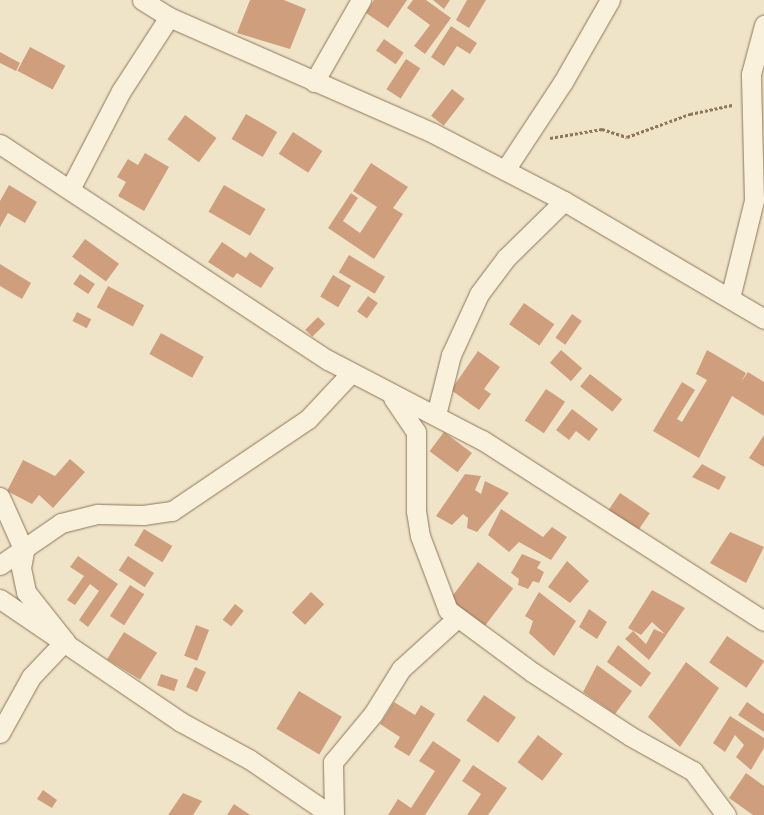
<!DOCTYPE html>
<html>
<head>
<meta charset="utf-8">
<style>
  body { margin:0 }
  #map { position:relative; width:764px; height:815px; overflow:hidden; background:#f0e4c8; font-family:Merriweather,serif }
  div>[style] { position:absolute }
  .building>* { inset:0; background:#cf9f7d; transform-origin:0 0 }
  .path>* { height:2.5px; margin-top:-1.25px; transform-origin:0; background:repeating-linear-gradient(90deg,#8d765c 0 3px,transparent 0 5px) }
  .roads { filter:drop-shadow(0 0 1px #8d765c) drop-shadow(0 0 1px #8d765c) }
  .minor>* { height:19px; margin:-9.5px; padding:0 9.5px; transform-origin:9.5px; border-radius:9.5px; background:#faf1dc }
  span { translate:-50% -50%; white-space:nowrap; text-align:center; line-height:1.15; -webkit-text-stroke:3px #f7eed8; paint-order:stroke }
</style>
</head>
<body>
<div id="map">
  <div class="building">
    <i style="clip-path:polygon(250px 0,284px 0,306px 9px,290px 49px,237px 33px)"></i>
    <i style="clip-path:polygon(374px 0,407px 0,388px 28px,366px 13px)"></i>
    <i style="clip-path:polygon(413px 0,426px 0,451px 18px,425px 54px,414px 46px,430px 25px,407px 8px)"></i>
    <i style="clip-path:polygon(433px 0,450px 0,444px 9px)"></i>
    <i style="clip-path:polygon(467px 0,486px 0,469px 28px,456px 20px)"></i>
    <i style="clip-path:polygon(451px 26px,477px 43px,470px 54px,457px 46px,444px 66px,431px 57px)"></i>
    <i style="left:384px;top:39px;width:24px;height:14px;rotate:35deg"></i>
    <i style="left:30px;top:47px;width:40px;height:27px;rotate:28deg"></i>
    <i style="clip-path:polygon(0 52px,20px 63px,16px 71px,0 63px)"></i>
    <i style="left:406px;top:59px;width:17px;height:36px;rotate:33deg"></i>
    <i style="left:452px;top:89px;width:16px;height:34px;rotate:38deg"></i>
    <i style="left:246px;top:114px;width:36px;height:29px;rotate:30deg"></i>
    <i style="left:185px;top:115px;width:39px;height:30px;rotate:36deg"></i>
    <i style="left:293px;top:132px;width:35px;height:26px;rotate:33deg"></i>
    <i style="clip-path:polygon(145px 153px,169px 167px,144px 211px,118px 196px,126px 182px,117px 177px,128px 159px,138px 165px)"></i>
    <i style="clip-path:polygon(371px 163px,408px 187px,393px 208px,403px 214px,374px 259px,328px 228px,351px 193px,358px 198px,343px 221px,360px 233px,377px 207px,353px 191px)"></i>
    <i style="clip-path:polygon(9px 185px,37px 202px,25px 223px,8px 213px,0 227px,0 201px)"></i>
    <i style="left:224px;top:185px;width:48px;height:31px;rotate:30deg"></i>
    <i style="left:85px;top:239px;width:42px;height:22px;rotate:36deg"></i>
    <i style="clip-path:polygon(222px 242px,246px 258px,250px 252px,274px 268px,261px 288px,237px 273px,233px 278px,208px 262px)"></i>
    <i style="left:349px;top:255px;width:42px;height:20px;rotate:31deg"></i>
    <i style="clip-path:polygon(0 264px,31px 283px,22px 299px,0 286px)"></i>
    <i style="left:80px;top:274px;width:18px;height:12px;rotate:34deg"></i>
    <i style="left:333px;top:275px;width:21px;height:25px;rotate:31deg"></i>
    <i style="left:108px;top:286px;width:41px;height:24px;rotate:28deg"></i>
    <i style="left:368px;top:296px;width:12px;height:19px;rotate:35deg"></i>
    <i style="left:524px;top:303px;width:37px;height:26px;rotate:35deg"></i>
    <i style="left:77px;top:312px;width:16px;height:10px;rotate:27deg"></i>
    <i style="left:572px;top:314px;width:12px;height:29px;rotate:35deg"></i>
    <i style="left:318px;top:317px;width:10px;height:18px;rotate:45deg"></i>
    <i style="left:161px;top:333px;width:49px;height:24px;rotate:29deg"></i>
    <i style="left:561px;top:350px;width:28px;height:17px;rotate:41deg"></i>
    <i style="clip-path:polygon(707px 350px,746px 373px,741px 382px,748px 372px,764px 382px,764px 416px,732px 396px,699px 458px,653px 431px,682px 382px,695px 390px,677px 419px,682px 422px,707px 380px,696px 374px)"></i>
    <i style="clip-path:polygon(478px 351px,500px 367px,484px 389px,491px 394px,479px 410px,451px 390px)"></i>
    <i style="left:590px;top:374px;width:41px;height:16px;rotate:38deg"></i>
    <i style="left:546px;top:389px;width:23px;height:38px;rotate:34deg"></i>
    <i style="clip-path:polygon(572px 409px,598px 429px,589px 441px,576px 431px,569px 440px,556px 430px)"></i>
    <i style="left:444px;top:432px;width:35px;height:24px;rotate:37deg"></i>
    <i style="clip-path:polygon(764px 435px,764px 467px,749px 458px)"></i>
    <i style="clip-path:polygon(70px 459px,85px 472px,53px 508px,39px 495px,32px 504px,7px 491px,23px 460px,55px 476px)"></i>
    <i style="clip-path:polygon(702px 464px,726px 477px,719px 490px,692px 477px)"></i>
    <i style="clip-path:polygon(465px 474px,481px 476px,475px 490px,481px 494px,485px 481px,509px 493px,477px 532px,467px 528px,468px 518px,463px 514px,452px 525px,436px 516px)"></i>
    <i style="left:620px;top:493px;width:36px;height:28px;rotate:34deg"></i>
    <i style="clip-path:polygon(501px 509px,543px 537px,552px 527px,567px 537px,551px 560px,519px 542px,509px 552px,488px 535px)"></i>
    <i style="left:144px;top:529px;width:33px;height:19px;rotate:31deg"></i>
    <i style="clip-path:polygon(730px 532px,764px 547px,746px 583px,710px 563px)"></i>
    <i style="clip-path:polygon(522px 554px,541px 562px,537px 568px,544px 572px,539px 583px,533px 581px,528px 589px,518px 585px,519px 579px,511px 573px)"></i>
    <i style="clip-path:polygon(78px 556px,118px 584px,88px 627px,79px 620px,99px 591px,90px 584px,75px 605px,67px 600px,84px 576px,70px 567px)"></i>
    <i style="left:128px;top:556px;width:31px;height:17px;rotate:33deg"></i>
    <i style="clip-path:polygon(567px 561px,589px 581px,570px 603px,548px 587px)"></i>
    <i style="left:478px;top:562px;width:44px;height:51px;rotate:37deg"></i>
    <i style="left:130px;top:585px;width:17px;height:37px;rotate:33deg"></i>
    <i style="clip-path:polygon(652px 590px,685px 608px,649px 660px,625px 639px,633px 631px,646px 644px,654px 629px,665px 634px,652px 622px,641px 635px,628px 628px)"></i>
    <i style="left:311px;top:592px;width:18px;height:28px;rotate:43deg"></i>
    <i style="clip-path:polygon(539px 592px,576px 621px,554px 656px,529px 633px,533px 621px,525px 616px)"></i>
    <i style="left:235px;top:604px;width:11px;height:20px;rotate:38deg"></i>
    <i style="clip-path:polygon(589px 609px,607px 622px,597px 639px,579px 627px)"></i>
    <i style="left:196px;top:625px;width:14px;height:33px;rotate:21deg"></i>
    <i style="left:124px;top:632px;width:39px;height:32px;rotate:32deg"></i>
    <i style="left:727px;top:636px;width:45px;height:32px;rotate:34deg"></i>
    <i style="clip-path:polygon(618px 645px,651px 673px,641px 687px,607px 662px)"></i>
    <i style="clip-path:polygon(686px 662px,719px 688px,680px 747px,648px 717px)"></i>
    <i style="clip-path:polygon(597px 665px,632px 691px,615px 714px,583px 692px)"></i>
    <i style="left:195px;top:667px;width:12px;height:22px;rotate:24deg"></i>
    <i style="left:161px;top:674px;width:18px;height:12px;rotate:19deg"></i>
    <i style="left:299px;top:691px;width:50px;height:44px;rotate:31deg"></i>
    <i style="left:484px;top:695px;width:39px;height:31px;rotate:35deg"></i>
    <i style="clip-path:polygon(394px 702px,415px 715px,421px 705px,435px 714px,409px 756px,394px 747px,400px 737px,380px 724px)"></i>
    <i style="clip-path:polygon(747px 702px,764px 714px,764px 732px,738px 715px)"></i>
    <i style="clip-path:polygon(730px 716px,764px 738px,764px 748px,751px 770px,736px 757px,744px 745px,735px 735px,725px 752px,713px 743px)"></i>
    <i style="left:538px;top:735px;width:31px;height:34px;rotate:37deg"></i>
    <i style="clip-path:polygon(433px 741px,461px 760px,425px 815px,388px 815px,398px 799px,411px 808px,435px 771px,419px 761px)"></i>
    <i style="clip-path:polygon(473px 765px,507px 788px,488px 815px,467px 815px,481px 794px,462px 781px)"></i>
    <i style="clip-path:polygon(746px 773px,764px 786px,764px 815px,753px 815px,729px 798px)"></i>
    <i style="clip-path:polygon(43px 790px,57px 800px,52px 808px,37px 799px)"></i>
    <i style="clip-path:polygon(183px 793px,202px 801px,193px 815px,168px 815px)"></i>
    <i style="clip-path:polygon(234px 804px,250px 815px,227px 815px)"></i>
  </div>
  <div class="path">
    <i style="left:550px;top:138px;width:53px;rotate:-9.8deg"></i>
    <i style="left:602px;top:129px;width:26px;rotate:18deg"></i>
    <i style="left:627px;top:137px;width:67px;rotate:-20.1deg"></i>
    <i style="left:690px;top:114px;width:43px;rotate:-12.1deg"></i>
  </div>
  <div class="roads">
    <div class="minor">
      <i style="left:142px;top:0;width:32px;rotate:32deg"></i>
      <i style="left:169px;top:17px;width:288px;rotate:23.7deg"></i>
      <i style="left:433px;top:133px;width:148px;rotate:27.4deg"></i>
      <i style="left:564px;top:201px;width:232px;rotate:30.5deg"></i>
      <i style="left:314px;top:82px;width:95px;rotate:-60.2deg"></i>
      <i style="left:0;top:144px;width:393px;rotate:33.4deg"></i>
      <i style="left:328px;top:360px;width:174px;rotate:27.5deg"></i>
      <i style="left:482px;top:440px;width:335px;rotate:32.7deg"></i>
      <i style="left:505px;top:170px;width:105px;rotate:-56.6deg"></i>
      <i style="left:563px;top:82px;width:95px;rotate:-60.2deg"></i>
      <i style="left:70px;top:189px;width:110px;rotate:-62.5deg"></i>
      <i style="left:121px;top:91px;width:88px;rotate:-57deg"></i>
      <i style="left:730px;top:298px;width:101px;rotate:-76.2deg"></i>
      <i style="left:754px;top:200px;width:126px;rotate:-91.4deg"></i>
      <i style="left:751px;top:74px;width:51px;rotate:-75.1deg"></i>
      <i style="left:393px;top:398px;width:41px;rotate:55.9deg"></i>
      <i style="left:416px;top:432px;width:79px;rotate:90deg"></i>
      <i style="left:416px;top:511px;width:25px;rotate:81deg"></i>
      <i style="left:420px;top:536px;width:79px;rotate:69.3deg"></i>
      <i style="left:448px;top:610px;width:104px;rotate:36.4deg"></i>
      <i style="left:532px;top:672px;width:117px;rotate:33.1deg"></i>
      <i style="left:630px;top:736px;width:72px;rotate:29.1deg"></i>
      <i style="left:693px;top:771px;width:55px;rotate:53.1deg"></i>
      <i style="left:436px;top:415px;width:62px;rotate:-76deg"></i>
      <i style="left:451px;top:355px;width:67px;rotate:-65.3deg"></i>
      <i style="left:479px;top:294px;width:45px;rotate:-53.1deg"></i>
      <i style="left:506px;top:258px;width:81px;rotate:-44.5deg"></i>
      <i style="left:0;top:497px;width:59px;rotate:66deg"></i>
      <i style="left:24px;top:551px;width:17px;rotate:100deg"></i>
      <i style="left:21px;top:568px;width:25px;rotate:78deg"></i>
      <i style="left:26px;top:592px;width:63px;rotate:51.5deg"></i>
      <i style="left:65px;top:641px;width:50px;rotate:133.4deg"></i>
      <i style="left:31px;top:677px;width:64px;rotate:119deg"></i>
      <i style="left:0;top:565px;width:74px;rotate:-34.5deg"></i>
      <i style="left:61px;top:523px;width:38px;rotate:-14deg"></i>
      <i style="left:98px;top:514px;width:45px;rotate:1.3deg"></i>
      <i style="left:143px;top:515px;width:29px;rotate:-8deg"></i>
      <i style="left:172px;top:511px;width:164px;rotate:-34.1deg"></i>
      <i style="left:308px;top:419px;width:63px;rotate:-46.9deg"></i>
      <i style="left:0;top:599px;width:219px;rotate:34.2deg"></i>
      <i style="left:181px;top:722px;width:77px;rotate:28.6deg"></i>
      <i style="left:249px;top:759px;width:99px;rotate:34.3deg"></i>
      <i style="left:334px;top:815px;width:53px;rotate:-91.1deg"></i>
      <i style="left:333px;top:762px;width:62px;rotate:-50.2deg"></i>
      <i style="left:373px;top:714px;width:53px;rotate:-58.1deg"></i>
      <i style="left:401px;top:669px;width:74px;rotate:-42.3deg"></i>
    </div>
  </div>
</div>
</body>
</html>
